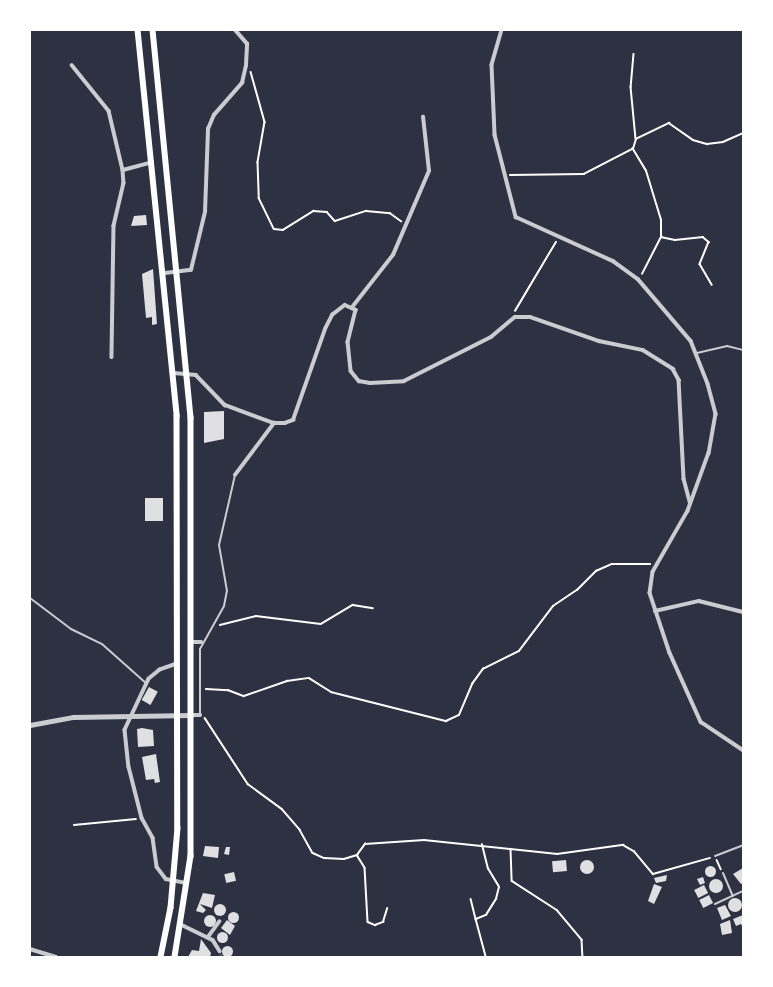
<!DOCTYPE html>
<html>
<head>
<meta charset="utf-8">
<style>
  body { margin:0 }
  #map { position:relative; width:773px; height:987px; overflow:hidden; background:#2d3142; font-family:"Noto Serif",serif }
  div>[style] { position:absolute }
  .stream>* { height:2.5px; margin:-1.25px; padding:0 1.25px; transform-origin:1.25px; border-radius:1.25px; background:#4f5d75 }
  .building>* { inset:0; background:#e0e0e3; transform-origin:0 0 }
  .round { border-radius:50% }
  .path>* { height:1.5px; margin:-0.75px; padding:0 0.75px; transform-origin:0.75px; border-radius:0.75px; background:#fff }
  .service>* { height:2px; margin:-1px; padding:0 1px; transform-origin:1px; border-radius:1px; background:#caccd0 }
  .minor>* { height:3.5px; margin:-1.75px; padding:0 1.75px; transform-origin:1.75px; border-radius:1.75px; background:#caccd0 }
  .tertiary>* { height:4.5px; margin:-2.25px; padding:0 2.25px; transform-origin:2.25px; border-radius:2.25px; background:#caccd0 }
  .primary>* { height:5.5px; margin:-2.75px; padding:0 2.75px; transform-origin:2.75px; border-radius:2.75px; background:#fff }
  span { translate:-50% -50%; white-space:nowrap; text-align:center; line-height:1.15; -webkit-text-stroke:3px #fff; paint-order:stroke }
  .frame { position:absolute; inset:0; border:31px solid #fff; pointer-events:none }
</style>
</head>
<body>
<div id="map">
  <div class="stream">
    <i style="left:221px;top:955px;width:2px;rotate:90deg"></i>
  </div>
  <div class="building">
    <i style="clip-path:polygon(146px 215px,147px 225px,131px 226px,134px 216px)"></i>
    <i style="clip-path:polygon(153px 269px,157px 324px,152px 325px,152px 317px,146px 318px,142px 274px)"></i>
    <i style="clip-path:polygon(224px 411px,224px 439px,204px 443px,204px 412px)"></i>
    <i style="left:145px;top:498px;width:18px;height:23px"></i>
    <i style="left:149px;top:687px;width:10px;height:15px;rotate:29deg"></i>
    <i style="clip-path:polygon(142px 728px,153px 730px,154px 746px,138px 747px,137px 729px)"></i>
    <i style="clip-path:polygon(156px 754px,160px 782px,155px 783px,154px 779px,146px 780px,142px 757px)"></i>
    <i style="clip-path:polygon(205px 846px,219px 847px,218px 858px,203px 856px)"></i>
    <i style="clip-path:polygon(226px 847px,230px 847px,229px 855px,224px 854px)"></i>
    <i class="round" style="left:580px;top:860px;width:14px;height:14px"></i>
    <i style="left:566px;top:860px;width:11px;height:14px;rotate:85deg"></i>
    <i class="round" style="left:704.5px;top:865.5px;width:11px;height:11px"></i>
    <i style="clip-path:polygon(743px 868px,743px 883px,741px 884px,733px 874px)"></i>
    <i style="left:234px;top:872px;width:9px;height:10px;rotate:77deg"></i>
    <i style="clip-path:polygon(667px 875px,666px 881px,656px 883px,654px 878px)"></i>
    <i style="clip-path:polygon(703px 877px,705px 883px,700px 885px,697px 879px)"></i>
    <i class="round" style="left:709px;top:879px;width:14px;height:14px"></i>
    <i style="clip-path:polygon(654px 884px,662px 887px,654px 904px,648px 901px)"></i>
    <i style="left:704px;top:885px;width:9px;height:11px;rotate:63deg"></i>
    <i style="clip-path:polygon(203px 893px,215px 895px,212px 908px,200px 904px,206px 910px,203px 913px,196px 911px)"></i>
    <i style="left:709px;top:895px;width:9px;height:11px;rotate:63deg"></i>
    <i class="round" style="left:728px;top:898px;width:14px;height:14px"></i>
    <i class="round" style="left:214px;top:904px;width:12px;height:12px"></i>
    <i style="clip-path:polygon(725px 905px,731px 916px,722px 920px,717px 908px)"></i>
    <i class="round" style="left:227.5px;top:911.5px;width:11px;height:11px"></i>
    <i style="clip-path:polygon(743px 915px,743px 928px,741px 924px,736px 926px,733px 919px)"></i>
    <i class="round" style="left:204px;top:915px;width:12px;height:12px"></i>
    <i style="clip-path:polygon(227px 920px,235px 926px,230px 935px,221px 928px)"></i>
    <i style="clip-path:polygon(730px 920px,732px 933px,722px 935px,720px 924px)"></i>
    <i class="round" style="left:216.5px;top:931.5px;width:11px;height:11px"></i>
    <i style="clip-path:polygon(201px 939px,211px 953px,210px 957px,188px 957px,192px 950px,199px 951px)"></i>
    <i class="round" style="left:221.5px;top:945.5px;width:11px;height:11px"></i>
  </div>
  <div class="path">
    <i style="left:634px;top:54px;width:33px;rotate:95deg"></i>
    <i style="left:631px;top:87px;width:52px;rotate:84.5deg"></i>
    <i style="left:251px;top:72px;width:52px;rotate:74.4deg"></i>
    <i style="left:265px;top:122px;width:41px;rotate:99.9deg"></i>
    <i style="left:258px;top:162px;width:36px;rotate:88deg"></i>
    <i style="left:259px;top:198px;width:34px;rotate:64deg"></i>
    <i style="left:274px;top:229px;width:9px;rotate:6deg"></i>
    <i style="left:283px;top:230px;width:36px;rotate:-32deg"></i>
    <i style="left:313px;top:211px;width:14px;rotate:4deg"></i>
    <i style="left:327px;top:212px;width:12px;rotate:48deg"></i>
    <i style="left:335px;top:221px;width:33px;rotate:-18deg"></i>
    <i style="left:366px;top:211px;width:24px;rotate:5deg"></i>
    <i style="left:390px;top:213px;width:14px;rotate:36deg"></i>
    <i style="left:510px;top:175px;width:74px;rotate:-0.8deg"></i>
    <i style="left:584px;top:174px;width:54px;rotate:-27.5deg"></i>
    <i style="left:661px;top:237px;width:14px;rotate:12deg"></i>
    <i style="left:675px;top:240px;width:28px;rotate:-6deg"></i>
    <i style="left:703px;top:237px;width:8px;rotate:40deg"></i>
    <i style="left:709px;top:242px;width:24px;rotate:112deg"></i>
    <i style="left:700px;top:264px;width:24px;rotate:60deg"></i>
    <i style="left:642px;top:274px;width:42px;rotate:-62.8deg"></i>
    <i style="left:661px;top:237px;width:17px;rotate:-90deg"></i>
    <i style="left:661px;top:220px;width:51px;rotate:-107deg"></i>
    <i style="left:646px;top:171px;width:26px;rotate:-121deg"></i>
    <i style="left:633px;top:149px;width:10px;rotate:-73deg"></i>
    <i style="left:636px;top:139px;width:37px;rotate:-26deg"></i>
    <i style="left:669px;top:123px;width:29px;rotate:35deg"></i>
    <i style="left:693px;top:140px;width:15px;rotate:16deg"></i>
    <i style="left:707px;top:144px;width:16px;rotate:-7deg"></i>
    <i style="left:723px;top:142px;width:22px;rotate:-24deg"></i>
    <i style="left:515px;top:311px;width:80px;rotate:-59.3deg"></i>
    <i style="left:220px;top:625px;width:37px;rotate:-14deg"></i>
    <i style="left:256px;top:616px;width:65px;rotate:7deg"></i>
    <i style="left:321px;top:624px;width:37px;rotate:-31deg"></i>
    <i style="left:353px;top:605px;width:20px;rotate:9deg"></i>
    <i style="left:206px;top:689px;width:22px;rotate:3deg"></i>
    <i style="left:228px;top:690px;width:17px;rotate:21deg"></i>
    <i style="left:244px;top:696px;width:46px;rotate:-19.2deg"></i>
    <i style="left:287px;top:681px;width:22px;rotate:-8deg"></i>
    <i style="left:309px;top:678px;width:26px;rotate:32deg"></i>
    <i style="left:331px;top:692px;width:119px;rotate:14.2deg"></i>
    <i style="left:446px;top:721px;width:14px;rotate:-25deg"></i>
    <i style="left:459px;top:715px;width:34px;rotate:-67deg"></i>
    <i style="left:472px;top:684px;width:19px;rotate:-54deg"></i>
    <i style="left:483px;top:669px;width:40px;rotate:-26.6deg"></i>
    <i style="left:519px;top:651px;width:56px;rotate:-52.9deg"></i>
    <i style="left:553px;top:606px;width:29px;rotate:-34deg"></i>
    <i style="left:577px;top:590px;width:27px;rotate:-45deg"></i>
    <i style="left:596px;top:571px;width:17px;rotate:-24deg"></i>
    <i style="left:612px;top:564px;width:38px"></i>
    <i style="left:205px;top:718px;width:79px;rotate:56.9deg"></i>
    <i style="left:248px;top:784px;width:42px;rotate:36.3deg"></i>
    <i style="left:282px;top:809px;width:28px;rotate:49deg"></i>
    <i style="left:300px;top:830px;width:26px;rotate:61deg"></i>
    <i style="left:313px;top:853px;width:12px;rotate:24deg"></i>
    <i style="left:324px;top:858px;width:20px;rotate:3deg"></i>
    <i style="left:344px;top:859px;width:14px;rotate:-17deg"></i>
    <i style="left:357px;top:855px;width:14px;rotate:-54deg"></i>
    <i style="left:365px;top:844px;width:59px;rotate:-3.9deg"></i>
    <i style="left:424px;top:840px;width:134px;rotate:6deg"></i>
    <i style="left:557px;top:854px;width:67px;rotate:-7.8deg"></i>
    <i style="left:623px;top:845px;width:13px;rotate:29deg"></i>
    <i style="left:634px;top:851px;width:30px;rotate:50deg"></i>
    <i style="left:653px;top:874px;width:59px;rotate:-15.7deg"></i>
    <i style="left:74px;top:825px;width:62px;rotate:-5.5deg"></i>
    <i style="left:511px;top:849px;width:32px;rotate:88deg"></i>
    <i style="left:512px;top:881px;width:54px;rotate:32.8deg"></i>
    <i style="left:557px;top:910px;width:39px;rotate:50deg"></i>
    <i style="left:582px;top:940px;width:17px;rotate:87deg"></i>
    <i style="left:357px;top:855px;width:15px;rotate:58deg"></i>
    <i style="left:365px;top:868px;width:54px;rotate:86.8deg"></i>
    <i style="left:368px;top:922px;width:8px;rotate:23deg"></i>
    <i style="left:375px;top:925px;width:9px;rotate:-21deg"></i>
    <i style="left:383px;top:922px;width:14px;rotate:-73deg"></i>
    <i style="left:717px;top:860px;width:10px;rotate:66deg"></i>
    <i style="left:471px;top:899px;width:21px;rotate:76deg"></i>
    <i style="left:476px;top:919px;width:11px;rotate:-22deg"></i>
    <i style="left:486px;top:915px;width:19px;rotate:-58deg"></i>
    <i style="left:496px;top:899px;width:12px;rotate:-76deg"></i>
    <i style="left:499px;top:887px;width:21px;rotate:-121deg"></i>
    <i style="left:488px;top:869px;width:25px;rotate:-104deg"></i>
    <i style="left:476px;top:919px;width:39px;rotate:75deg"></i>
  </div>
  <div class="service">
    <i style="left:697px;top:353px;width:31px;rotate:-13deg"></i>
    <i style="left:727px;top:346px;width:16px;rotate:14deg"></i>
    <i style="left:30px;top:598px;width:51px;rotate:37.1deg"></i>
    <i style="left:71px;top:629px;width:34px;rotate:26deg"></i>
    <i style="left:102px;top:644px;width:59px;rotate:41.6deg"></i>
    <i style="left:200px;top:715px;width:66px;rotate:-90deg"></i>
    <i style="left:200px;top:649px;width:49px;rotate:-60.8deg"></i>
    <i style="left:224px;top:606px;width:15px;rotate:-79deg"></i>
    <i style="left:227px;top:591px;width:47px;rotate:-99.9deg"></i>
    <i style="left:219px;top:545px;width:72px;rotate:-77.1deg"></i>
    <i style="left:715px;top:856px;width:30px;rotate:-21deg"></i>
    <i style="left:723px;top:873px;width:25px;rotate:67deg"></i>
    <i style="left:715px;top:904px;width:31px;rotate:-25deg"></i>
  </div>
  <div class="minor">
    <i style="left:502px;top:30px;width:36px;rotate:106deg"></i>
    <i style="left:492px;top:65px;width:70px;rotate:87.5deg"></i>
    <i style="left:495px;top:135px;width:85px;rotate:75.6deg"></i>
    <i style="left:516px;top:217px;width:107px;rotate:24.4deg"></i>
    <i style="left:613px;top:261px;width:31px;rotate:36deg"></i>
    <i style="left:638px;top:279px;width:82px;rotate:49.5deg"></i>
    <i style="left:691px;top:341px;width:46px;rotate:68.4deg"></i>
    <i style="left:708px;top:384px;width:31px;rotate:75deg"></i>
    <i style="left:716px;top:414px;width:40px;rotate:100deg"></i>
    <i style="left:709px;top:453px;width:62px;rotate:109.9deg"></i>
    <i style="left:688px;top:511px;width:70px;rotate:119.8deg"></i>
    <i style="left:653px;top:572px;width:21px;rotate:98deg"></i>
    <i style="left:650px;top:593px;width:63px;rotate:71.6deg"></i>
    <i style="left:670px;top:653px;width:76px;rotate:65.8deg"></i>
    <i style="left:701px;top:722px;width:50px;rotate:33.7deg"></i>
    <i style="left:72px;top:65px;width:59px;rotate:51.2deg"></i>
    <i style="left:109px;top:111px;width:61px;rotate:76.7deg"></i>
    <i style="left:123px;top:170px;width:13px;rotate:86deg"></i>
    <i style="left:124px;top:183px;width:44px;rotate:103.1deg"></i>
    <i style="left:114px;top:226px;width:131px;rotate:90.9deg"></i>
    <i style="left:123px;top:170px;width:30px;rotate:-15deg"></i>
    <i style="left:165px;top:273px;width:26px;rotate:-7deg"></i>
    <i style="left:191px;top:270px;width:60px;rotate:-76.4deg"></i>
    <i style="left:205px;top:212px;width:83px;rotate:-87.9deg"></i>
    <i style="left:208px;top:129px;width:15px;rotate:-67deg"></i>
    <i style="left:214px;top:115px;width:43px;rotate:-48.8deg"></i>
    <i style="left:242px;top:83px;width:18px;rotate:-77deg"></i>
    <i style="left:246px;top:65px;width:21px;rotate:-87deg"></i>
    <i style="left:247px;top:44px;width:18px;rotate:-131deg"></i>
    <i style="left:353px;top:306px;width:65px;rotate:-51.9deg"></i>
    <i style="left:393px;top:255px;width:91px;rotate:-66.8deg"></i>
    <i style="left:429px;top:171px;width:54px;rotate:-96.3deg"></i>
    <i style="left:174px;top:373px;width:22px;rotate:5deg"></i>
    <i style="left:196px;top:375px;width:42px;rotate:46deg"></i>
    <i style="left:225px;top:405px;width:52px;rotate:20.2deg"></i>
    <i style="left:274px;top:423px;width:11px"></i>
    <i style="left:285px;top:423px;width:9px;rotate:-21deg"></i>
    <i style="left:293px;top:420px;width:96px;rotate:-70.6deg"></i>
    <i style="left:325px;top:329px;width:16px;rotate:-63deg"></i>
    <i style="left:332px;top:315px;width:16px;rotate:-38deg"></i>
    <i style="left:345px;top:305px;width:12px;rotate:24deg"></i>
    <i style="left:356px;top:310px;width:33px;rotate:104deg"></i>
    <i style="left:348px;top:342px;width:29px;rotate:84deg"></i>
    <i style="left:351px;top:371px;width:13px;rotate:51deg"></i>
    <i style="left:359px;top:381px;width:11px;rotate:10deg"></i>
    <i style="left:370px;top:383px;width:34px;rotate:-3deg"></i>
    <i style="left:404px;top:381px;width:97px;rotate:-26.8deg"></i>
    <i style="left:491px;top:337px;width:31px;rotate:-40deg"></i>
    <i style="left:515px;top:317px;width:15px"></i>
    <i style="left:530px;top:317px;width:73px;rotate:19.2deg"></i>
    <i style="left:599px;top:341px;width:45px;rotate:11.6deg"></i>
    <i style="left:643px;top:350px;width:36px;rotate:32deg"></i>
    <i style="left:673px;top:369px;width:13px;rotate:61deg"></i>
    <i style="left:679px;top:380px;width:99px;rotate:87.1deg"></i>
    <i style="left:684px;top:479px;width:24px;rotate:75deg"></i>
    <i style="left:235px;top:475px;width:65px;rotate:-53.1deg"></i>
    <i style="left:655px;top:611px;width:45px;rotate:-12.8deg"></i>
    <i style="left:699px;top:601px;width:45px;rotate:14deg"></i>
    <i style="left:191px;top:642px;width:10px"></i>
    <i style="left:177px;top:664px;width:18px;rotate:161deg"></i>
    <i style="left:160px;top:670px;width:14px;rotate:141deg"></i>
    <i style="left:149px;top:679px;width:56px;rotate:115.2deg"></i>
    <i style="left:125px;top:730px;width:37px;rotate:84deg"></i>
    <i style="left:129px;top:767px;width:53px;rotate:75.7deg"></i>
    <i style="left:142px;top:818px;width:23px;rotate:61deg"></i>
    <i style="left:153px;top:838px;width:29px;rotate:82deg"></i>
    <i style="left:157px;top:867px;width:15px;rotate:53deg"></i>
    <i style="left:166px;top:879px;width:21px;rotate:11deg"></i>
    <i style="left:191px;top:715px;width:9px"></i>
    <i style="left:182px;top:925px;width:34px;rotate:26deg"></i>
    <i style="left:213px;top:940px;width:13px;rotate:58deg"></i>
    <i style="left:208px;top:937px;width:19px;rotate:-54deg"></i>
    <i style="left:30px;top:949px;width:27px;rotate:17deg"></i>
  </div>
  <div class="tertiary">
    <i style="left:30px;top:725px;width:44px;rotate:-10.5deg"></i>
    <i style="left:73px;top:717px;width:118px;rotate:-1deg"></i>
  </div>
  <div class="primary">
    <i style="left:138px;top:30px;width:388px;rotate:84.2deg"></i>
    <i style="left:177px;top:416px;width:412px;rotate:89.9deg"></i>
    <i style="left:178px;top:828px;width:80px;rotate:95deg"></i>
    <i style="left:171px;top:908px;width:50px;rotate:101.5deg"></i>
    <i style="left:153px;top:30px;width:390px;rotate:84.4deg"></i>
    <i style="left:191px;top:418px;width:438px;rotate:90deg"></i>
    <i style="left:191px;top:856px;width:102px;rotate:99deg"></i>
  </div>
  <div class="frame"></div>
</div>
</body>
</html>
